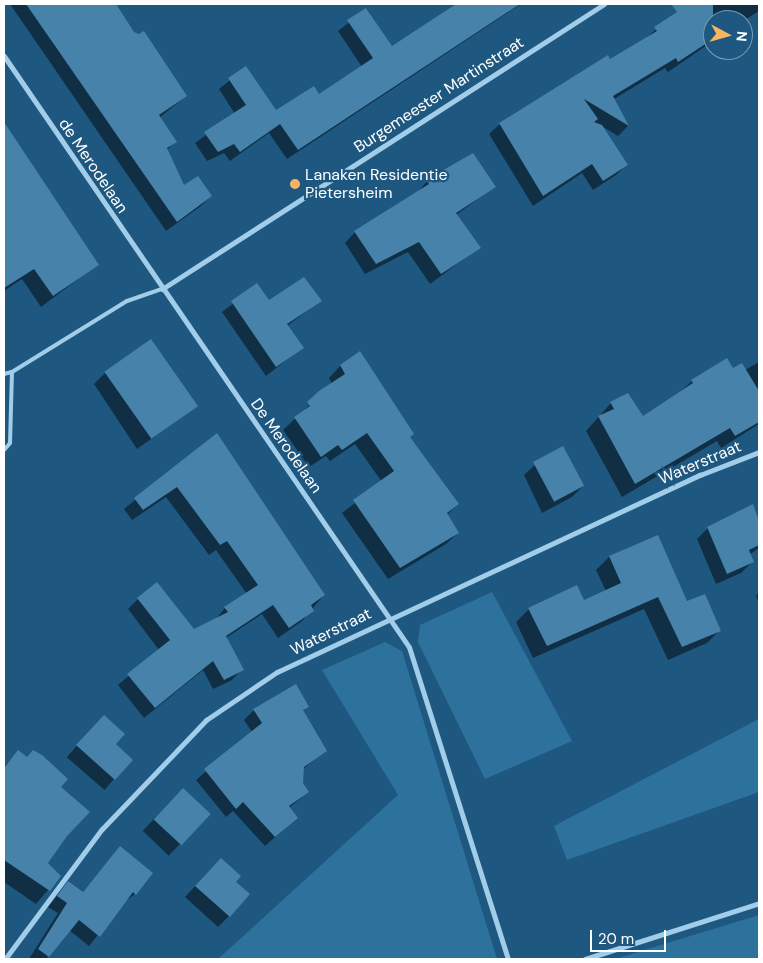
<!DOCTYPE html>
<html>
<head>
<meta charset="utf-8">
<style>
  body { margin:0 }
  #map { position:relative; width:763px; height:963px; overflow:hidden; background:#1e5880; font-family:"DM Sans",sans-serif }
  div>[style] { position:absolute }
  .green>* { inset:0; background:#2d719d }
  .shadow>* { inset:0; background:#0007; transform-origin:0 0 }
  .building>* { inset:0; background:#4682aa; transform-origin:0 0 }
  .service>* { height:4px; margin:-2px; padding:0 2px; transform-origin:2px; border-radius:2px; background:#a2cde9 }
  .minor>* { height:5px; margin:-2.5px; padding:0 2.5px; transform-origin:2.5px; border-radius:2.5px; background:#a2cde9 }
  .dots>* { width:14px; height:14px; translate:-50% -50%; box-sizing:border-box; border:2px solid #1e5880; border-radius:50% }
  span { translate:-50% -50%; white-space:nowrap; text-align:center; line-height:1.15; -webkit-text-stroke:4.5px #1e5880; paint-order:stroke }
  .street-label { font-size:16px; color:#fff }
  .poi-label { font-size:16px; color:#fff }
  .left { translate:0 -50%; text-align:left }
  .frame { position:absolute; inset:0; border:5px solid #fff; pointer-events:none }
  .north { position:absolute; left:703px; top:10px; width:50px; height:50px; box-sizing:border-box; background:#1e5880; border:1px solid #789bb3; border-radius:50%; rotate:96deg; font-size:14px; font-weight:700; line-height:20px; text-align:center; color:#fff }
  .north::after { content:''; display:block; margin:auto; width:18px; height:22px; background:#f8b561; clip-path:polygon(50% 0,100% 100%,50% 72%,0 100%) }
  .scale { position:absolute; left:590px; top:930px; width:76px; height:22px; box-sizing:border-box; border:2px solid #fff; border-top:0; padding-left:6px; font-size:15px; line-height:18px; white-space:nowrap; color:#fff; -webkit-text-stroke:4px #1e5880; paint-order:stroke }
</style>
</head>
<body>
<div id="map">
  <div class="green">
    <i style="clip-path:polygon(492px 592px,572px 741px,485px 779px,418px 642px,420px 625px)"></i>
    <i style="clip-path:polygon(385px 642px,402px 651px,497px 959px,218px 959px,398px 795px,322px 670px)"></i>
    <i style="clip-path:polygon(759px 719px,759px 792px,567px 860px,554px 826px)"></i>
    <i style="clip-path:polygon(759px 915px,759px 959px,615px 959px)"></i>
  </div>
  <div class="shadow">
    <i style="clip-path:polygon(10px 4px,91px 4px,94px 8px,101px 4px,114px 4px,133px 33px,186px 96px,159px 118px,175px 142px,166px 151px,183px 187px,211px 196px,201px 206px,166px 231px)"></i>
    <i style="clip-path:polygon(452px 4px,521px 4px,287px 159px,269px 133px,230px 161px,224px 153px,207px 161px,195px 143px,235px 114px,219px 89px,245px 68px,275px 112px,319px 96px,362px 67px,338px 31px,367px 9px,392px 48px,454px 6px)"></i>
    <i style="clip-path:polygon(686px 4px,759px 4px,759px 11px,743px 21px,713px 20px,713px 41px,668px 72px,665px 68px,614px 99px,628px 126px,618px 136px,600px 125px,627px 165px,616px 175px,593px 190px,582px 173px,533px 206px,489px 134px,500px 124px,645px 39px)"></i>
    <i style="clip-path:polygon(4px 126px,97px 265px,41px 307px,22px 279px,4px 291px)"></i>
    <i style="clip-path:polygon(427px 181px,494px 187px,456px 215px,479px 248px,430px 284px,408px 252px,365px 274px,345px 243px,355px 232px,418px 192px)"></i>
    <i style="clip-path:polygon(257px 285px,269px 302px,320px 301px,287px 326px,302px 348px,266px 376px,222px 312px)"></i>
    <i style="clip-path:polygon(360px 353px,409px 437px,458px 504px,447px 515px,458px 533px,446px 544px,388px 579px,342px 513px,382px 482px,355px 444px,330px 461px,326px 456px,309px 467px,283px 430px,332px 384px,329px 378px,340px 366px)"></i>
    <i style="clip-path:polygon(759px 362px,759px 424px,721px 448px,717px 441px,622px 497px,586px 431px,611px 403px,628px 395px,643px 418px,678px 394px,692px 381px,733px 370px,745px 370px)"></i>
    <i style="clip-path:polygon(105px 373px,197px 406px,137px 449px,94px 384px)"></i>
    <i style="clip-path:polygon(216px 434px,324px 595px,302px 621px,278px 638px,262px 614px,226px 638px,242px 669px,232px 680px,213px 689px,203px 670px,144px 718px,118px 685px,159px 650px,128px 609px,138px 599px,194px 631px,215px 620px,225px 608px,247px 594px,216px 550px,209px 555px,166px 497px,132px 520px,124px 509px)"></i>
    <i style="clip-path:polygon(535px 465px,583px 486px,572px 497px,542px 513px,524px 475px)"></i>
    <i style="clip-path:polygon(752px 505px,759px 524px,759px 548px,749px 555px,752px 562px,741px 573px,716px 584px,697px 539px,708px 528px)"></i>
    <i style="clip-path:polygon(657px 537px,686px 602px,720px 630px,707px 643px,668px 660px,644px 609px,533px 658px,516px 622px,529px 609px,584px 602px,606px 591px,596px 570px,609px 557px)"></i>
    <i style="clip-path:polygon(759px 592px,759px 604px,756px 596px)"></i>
    <i style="clip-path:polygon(307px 706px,302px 712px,325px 751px,302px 770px,302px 784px,308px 792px,289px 808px,297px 818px,265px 846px,233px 811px,226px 817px,196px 780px,252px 732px,244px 720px,254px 710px)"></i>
    <i style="left:93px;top:727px;width:50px;height:40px;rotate:41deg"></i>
    <i style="clip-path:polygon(18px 752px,59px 787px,66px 835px,47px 864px,60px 876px,36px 904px,4px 882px,4px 767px)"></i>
    <i style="left:183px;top:789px;width:36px;height:58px;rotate:44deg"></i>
    <i style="clip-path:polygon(120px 848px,135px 894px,124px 902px,89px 946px,69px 930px,46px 959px,29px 959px,58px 913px,48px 907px,59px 893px,69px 883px,82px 893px)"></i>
    <i style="clip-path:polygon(210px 870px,235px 882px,229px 916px,218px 927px,185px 897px)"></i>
  </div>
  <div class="building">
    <i style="clip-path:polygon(26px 4px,116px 4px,134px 32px,139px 34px,144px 31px,187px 96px,159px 115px,177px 142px,167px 148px,184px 185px,198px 176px,212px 196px,177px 222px)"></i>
    <i style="clip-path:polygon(456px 4px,520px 4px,298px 150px,280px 124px,240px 152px,234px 144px,218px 152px,204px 132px,246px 105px,228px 78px,246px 66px,276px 110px,314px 86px,319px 94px,373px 58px,347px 20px,366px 8px,392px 46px)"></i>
    <i style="clip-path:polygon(671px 4px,713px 4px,713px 39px,678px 62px,676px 58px,613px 96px,629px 126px,584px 99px,598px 119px,594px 122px,602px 125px,628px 165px,603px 181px,592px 164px,543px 196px,499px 123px,608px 55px,610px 59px,657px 31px,654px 27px,677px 12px)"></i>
    <i style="clip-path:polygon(4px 122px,99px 265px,53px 296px,34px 269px,4px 288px)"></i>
    <i style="clip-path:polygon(473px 153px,496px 187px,456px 213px,481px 248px,441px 274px,419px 242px,376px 264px,354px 231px,429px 184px,426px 180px)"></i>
    <i style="clip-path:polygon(304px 277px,322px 301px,287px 324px,304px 348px,276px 367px,231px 301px,257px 283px,269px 300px)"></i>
    <i style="left:151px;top:339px;width:82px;height:57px;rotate:55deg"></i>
    <i style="clip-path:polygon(360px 351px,414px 434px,410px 437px,459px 504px,447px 513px,459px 533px,400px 568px,353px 500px,394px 471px,367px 433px,342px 450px,338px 445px,321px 457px,294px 417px,310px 406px,307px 402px,319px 391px,345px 374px,340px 365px)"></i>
    <i style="clip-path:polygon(727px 358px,733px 368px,742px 363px,759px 391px,759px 422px,735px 436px,730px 428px,635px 484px,598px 416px,614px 409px,610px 402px,628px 393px,643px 416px,693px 383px,691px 380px)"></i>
    <i style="clip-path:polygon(217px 433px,325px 595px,311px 605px,314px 611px,289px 628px,273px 605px,226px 636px,244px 670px,224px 680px,213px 661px,155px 708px,127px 674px,170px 640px,137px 598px,157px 582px,194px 629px,228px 612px,224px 607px,258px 585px,227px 541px,220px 545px,177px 487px,143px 510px,134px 498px)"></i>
    <i style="left:563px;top:446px;width:45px;height:34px;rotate:62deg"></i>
    <i style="clip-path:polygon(753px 504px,759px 521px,759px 545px,749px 550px,754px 562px,727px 574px,707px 527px)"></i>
    <i style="clip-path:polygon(658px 535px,687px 601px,705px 594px,721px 631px,682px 647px,658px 597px,547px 646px,528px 608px,577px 585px,584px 600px,621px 583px,609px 556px)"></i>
    <i style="clip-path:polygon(296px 684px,309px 707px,303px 710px,327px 751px,304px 767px,303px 783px,309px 792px,289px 806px,298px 818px,275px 837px,243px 802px,236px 809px,204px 769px,262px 723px,253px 709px)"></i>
    <i style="clip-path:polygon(104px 715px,125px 734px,116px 744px,133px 760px,115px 780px,76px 745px)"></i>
    <i style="clip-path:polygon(18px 750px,27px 757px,33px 750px,42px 755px,68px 779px,61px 787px,90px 812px,67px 836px,48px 863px,61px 876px,50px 891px,4px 860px,4px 768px)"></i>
    <i style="left:183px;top:788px;width:38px;height:43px;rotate:43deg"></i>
    <i style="clip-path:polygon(120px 846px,153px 873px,136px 895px,133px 892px,100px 937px,79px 920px,49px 957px,38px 949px,67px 903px,57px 896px,68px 881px,83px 892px)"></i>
    <i style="clip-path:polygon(221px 858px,241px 876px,236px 882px,250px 894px,230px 917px,195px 886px)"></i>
  </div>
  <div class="service">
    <i style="left:4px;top:374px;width:8px;rotate:-14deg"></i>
    <i style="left:12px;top:372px;width:135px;rotate:-31.7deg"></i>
    <i style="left:127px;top:301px;width:37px;rotate:-19deg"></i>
    <i style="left:4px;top:450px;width:9px;rotate:-49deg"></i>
    <i style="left:10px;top:443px;width:71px;rotate:-88.4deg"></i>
  </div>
  <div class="minor">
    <i style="left:4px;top:56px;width:716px;rotate:55.58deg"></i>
    <i style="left:409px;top:647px;width:327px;rotate:72.4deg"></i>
    <i style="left:162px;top:289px;width:526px;rotate:-32.81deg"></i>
    <i style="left:5px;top:959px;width:162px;rotate:-53.3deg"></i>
    <i style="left:102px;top:829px;width:151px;rotate:-46.3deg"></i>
    <i style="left:206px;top:720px;width:86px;rotate:-34.1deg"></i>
    <i style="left:277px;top:672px;width:467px;rotate:-25deg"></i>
    <i style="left:700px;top:475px;width:63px;rotate:-21.3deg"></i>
    <i style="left:585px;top:959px;width:183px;rotate:-17.8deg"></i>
  </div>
  <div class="dots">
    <i style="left:295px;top:184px;background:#f8b561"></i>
  </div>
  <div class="street-label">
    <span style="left:439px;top:95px;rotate:-33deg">Burgemeester Martinstraat</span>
    <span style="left:93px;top:166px;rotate:56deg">de Merodelaan</span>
    <span style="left:286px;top:446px;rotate:55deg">De Merodelaan</span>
    <span style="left:700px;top:463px;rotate:-23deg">Waterstraat</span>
    <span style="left:331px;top:632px;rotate:-26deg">Waterstraat</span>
  </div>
  <div class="poi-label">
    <span class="left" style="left:305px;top:184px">Lanaken Residentie<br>Pietersheim</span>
  </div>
  <div class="frame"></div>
  <div class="north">N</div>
  <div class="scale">20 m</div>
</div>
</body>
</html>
